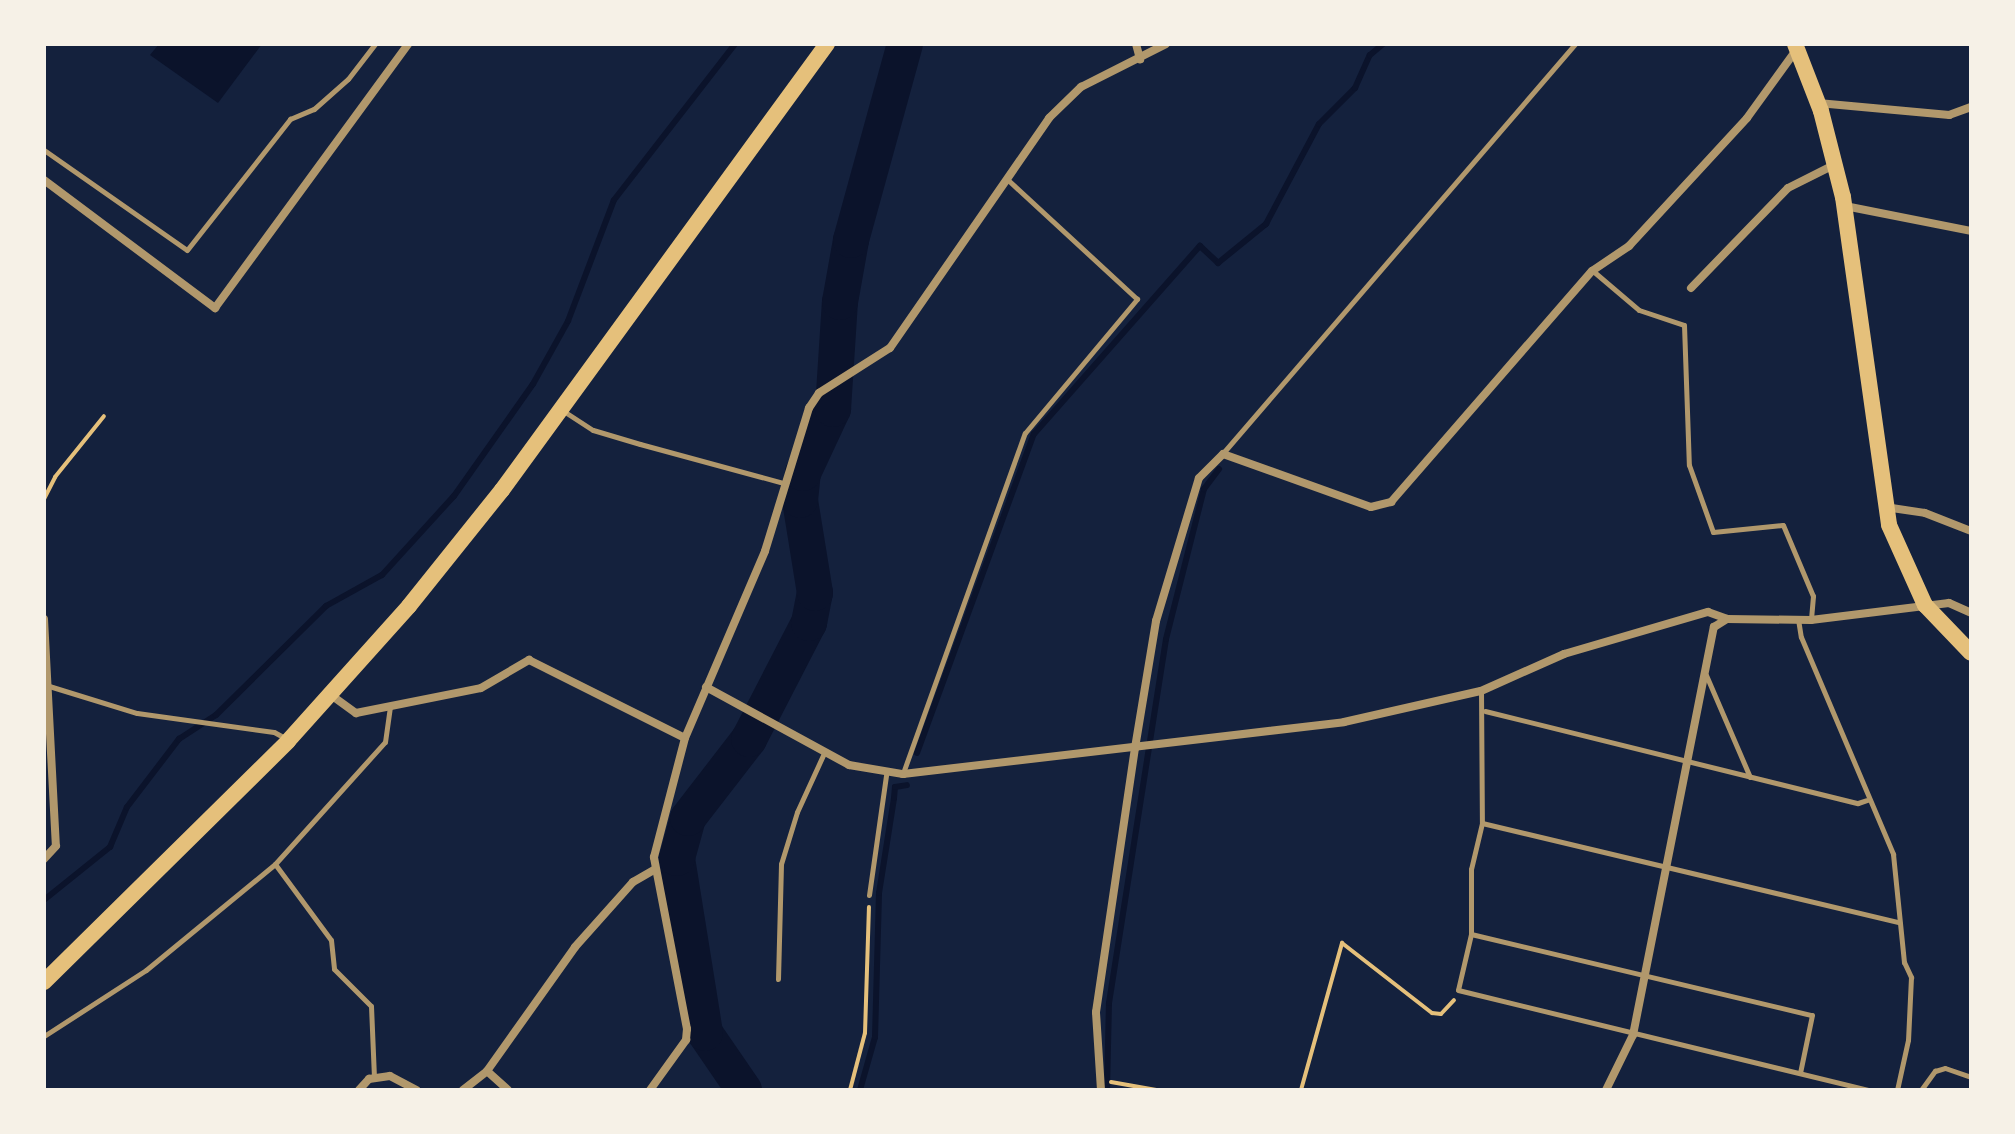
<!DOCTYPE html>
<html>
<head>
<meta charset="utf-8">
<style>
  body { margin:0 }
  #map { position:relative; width:2015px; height:1134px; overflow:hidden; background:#14213d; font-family:"Zilla Slab",serif }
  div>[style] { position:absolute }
  .water>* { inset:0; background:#0b132b }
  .stream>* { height:6px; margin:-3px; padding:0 3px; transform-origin:3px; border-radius:3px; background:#0b132b }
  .river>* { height:36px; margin:-18px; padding:0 18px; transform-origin:18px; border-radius:18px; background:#0b132b }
  .path>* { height:4px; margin:-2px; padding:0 2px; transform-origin:2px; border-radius:2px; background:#e5c07b }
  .service>* { height:5px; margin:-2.5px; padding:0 2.5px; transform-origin:2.5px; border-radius:2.5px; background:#b1986c }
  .minor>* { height:8px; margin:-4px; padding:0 4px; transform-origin:4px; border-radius:4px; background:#b1986c }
  .primary>* { height:16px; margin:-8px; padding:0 8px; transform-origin:8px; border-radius:8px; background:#e5c07b }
  .trunk>* { height:16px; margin:-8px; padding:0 8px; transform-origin:8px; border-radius:8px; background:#e5c07b }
  span { translate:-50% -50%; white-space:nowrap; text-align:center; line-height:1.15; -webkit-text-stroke:6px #f6f1e7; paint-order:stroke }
  .frame { position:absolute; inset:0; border:46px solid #f6f1e7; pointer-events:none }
</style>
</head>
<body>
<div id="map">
  <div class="water">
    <i style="clip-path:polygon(159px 44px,262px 44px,218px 103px,150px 55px)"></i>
  </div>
  <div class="stream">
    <i style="left:917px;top:753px;width:340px;rotate:-69.9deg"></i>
    <i style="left:1034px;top:434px;width:251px;rotate:-48.6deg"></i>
    <i style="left:1200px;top:246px;width:25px;rotate:43deg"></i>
    <i style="left:1218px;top:263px;width:62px;rotate:-39.1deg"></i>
    <i style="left:1266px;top:224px;width:113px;rotate:-62.1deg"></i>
    <i style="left:1319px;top:124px;width:51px;rotate:-45deg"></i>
    <i style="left:1355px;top:88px;width:36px;rotate:-66deg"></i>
    <i style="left:1370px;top:55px;width:17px;rotate:-40deg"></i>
    <i style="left:44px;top:900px;width:85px;rotate:-38.8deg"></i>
    <i style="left:110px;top:847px;width:43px;rotate:-67deg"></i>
    <i style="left:127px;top:807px;width:86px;rotate:-52.6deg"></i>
    <i style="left:179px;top:739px;width:44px;rotate:-33deg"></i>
    <i style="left:216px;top:715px;width:155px;rotate:-44.7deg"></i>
    <i style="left:326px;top:606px;width:64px;rotate:-29deg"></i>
    <i style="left:382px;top:575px;width:107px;rotate:-47.7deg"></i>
    <i style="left:454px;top:496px;width:137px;rotate:-54.8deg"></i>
    <i style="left:533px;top:384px;width:72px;rotate:-60.9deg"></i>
    <i style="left:568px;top:321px;width:129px;rotate:-69.2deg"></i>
    <i style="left:614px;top:200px;width:197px;rotate:-52.2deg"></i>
    <i style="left:860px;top:1090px;width:55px;rotate:-74.2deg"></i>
    <i style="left:875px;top:1037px;width:144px;rotate:-88.4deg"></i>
    <i style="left:879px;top:893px;width:96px;rotate:-81deg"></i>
    <i style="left:894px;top:798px;width:11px;rotate:-85deg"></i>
    <i style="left:895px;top:787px;width:12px;rotate:-9deg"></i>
    <i style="left:1107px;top:1090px;width:87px;rotate:-88.7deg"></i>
    <i style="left:1109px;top:1003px;width:368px;rotate:-81.1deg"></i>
    <i style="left:1166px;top:639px;width:155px;rotate:-75.8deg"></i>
    <i style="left:1204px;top:489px;width:25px;rotate:-53deg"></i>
  </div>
  <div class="river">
    <i style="left:744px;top:1090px;width:69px;rotate:-124.4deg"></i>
    <i style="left:705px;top:1033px;width:177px;rotate:-99.1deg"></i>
    <i style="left:677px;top:858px;width:41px;rotate:-74.6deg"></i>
    <i style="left:688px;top:818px;width:100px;rotate:-52.3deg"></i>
    <i style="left:749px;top:739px;width:131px;rotate:-62.7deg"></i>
    <i style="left:809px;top:623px;width:31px;rotate:-79deg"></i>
    <i style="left:815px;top:593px;width:94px;rotate:-99.2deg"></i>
    <i style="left:800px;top:500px;width:27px;rotate:-84deg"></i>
    <i style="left:803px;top:473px;width:71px;rotate:-64.9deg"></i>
    <i style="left:833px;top:409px;width:107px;rotate:-86.3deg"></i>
    <i style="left:840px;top:302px;width:63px;rotate:-79.9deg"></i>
    <i style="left:851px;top:240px;width:203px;rotate:-74.6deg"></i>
  </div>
  <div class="path">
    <i style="left:44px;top:499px;width:25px;rotate:-63deg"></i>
    <i style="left:55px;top:477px;width:78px;rotate:-51.2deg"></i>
    <i style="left:1111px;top:1082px;width:46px;rotate:10.1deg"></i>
    <i style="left:850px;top:1090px;width:59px;rotate:-75.3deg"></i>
    <i style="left:865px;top:1033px;width:126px;rotate:-88.2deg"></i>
    <i style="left:1301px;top:1090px;width:153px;rotate:-74.4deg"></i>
    <i style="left:1342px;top:943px;width:114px;rotate:37.9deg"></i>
    <i style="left:1432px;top:1013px;width:9px;rotate:6deg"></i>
    <i style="left:1441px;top:1014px;width:19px;rotate:-47deg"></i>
  </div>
  <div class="service">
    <i style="left:44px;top:150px;width:174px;rotate:35deg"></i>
    <i style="left:187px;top:250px;width:167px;rotate:-51.8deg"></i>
    <i style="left:290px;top:119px;width:26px;rotate:-23deg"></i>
    <i style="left:314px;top:109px;width:45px;rotate:-41.4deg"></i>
    <i style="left:348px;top:79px;width:44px;rotate:-52.4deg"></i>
    <i style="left:1593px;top:271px;width:60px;rotate:40.3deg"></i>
    <i style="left:1639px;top:310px;width:47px;rotate:18.4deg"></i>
    <i style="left:1684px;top:325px;width:140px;rotate:88deg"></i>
    <i style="left:1689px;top:465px;width:71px;rotate:70.3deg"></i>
    <i style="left:1713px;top:532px;width:70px;rotate:-5.7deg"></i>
    <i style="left:1783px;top:525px;width:77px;rotate:67.1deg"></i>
    <i style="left:1813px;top:596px;width:24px;rotate:95deg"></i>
    <i style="left:565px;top:412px;width:33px;rotate:33deg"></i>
    <i style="left:593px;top:430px;width:49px;rotate:16.6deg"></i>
    <i style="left:640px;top:444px;width:149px;rotate:15.2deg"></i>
    <i style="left:1223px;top:453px;width:540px;rotate:-49.28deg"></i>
    <i style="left:1798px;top:619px;width:18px;rotate:81deg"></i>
    <i style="left:1801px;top:637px;width:236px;rotate:67deg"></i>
    <i style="left:1893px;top:854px;width:109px;rotate:84.2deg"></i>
    <i style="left:1904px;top:962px;width:17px;rotate:65deg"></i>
    <i style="left:1911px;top:977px;width:63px;rotate:92.7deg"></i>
    <i style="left:1908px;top:1040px;width:51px;rotate:102.4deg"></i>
    <i style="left:1706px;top:675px;width:111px;rotate:66.7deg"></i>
    <i style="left:49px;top:686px;width:92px;rotate:17.1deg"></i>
    <i style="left:137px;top:713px;width:138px;rotate:7.9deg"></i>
    <i style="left:274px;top:732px;width:13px;rotate:29deg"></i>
    <i style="left:1481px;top:691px;width:132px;rotate:89.6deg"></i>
    <i style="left:1482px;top:823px;width:47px;rotate:103.4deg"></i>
    <i style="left:1471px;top:869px;width:65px;rotate:90deg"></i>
    <i style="left:1471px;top:934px;width:57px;rotate:103.1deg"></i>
    <i style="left:1458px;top:990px;width:423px;rotate:13.7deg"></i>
    <i style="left:1485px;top:711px;width:384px;rotate:13.9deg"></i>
    <i style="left:1858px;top:803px;width:9px;rotate:-18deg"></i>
    <i style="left:903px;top:773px;width:361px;rotate:-70.3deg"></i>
    <i style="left:1025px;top:433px;width:175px;rotate:-50.1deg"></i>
    <i style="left:1137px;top:299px;width:177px;rotate:-137.3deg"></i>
    <i style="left:1482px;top:823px;width:429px;rotate:13.4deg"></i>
    <i style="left:275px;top:864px;width:94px;rotate:53.6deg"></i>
    <i style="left:331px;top:940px;width:29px;rotate:84deg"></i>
    <i style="left:334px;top:969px;width:52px;rotate:45deg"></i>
    <i style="left:371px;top:1006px;width:72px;rotate:87.6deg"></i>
    <i style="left:869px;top:895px;width:121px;rotate:-81.9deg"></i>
    <i style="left:1471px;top:934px;width:350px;rotate:13.4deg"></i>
    <i style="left:1812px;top:1015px;width:59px;rotate:101.7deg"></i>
    <i style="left:778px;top:979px;width:115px;rotate:-88.5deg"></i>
    <i style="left:781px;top:864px;width:54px;rotate:-72.9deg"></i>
    <i style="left:797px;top:812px;width:65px;rotate:-65.4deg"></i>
    <i style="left:44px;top:1036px;width:121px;rotate:-32.9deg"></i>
    <i style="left:146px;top:970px;width:167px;rotate:-39.4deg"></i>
    <i style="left:275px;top:864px;width:164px;rotate:-48deg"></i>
    <i style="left:385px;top:742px;width:36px;rotate:-82deg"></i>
    <i style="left:1921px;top:1090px;width:24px;rotate:-54deg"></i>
    <i style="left:1935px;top:1071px;width:10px;rotate:-17deg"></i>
    <i style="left:1945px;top:1068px;width:28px;rotate:19deg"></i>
  </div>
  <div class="minor">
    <i style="left:1136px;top:44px;width:16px;rotate:75deg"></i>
    <i style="left:1818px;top:103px;width:132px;rotate:5.2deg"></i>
    <i style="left:1949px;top:115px;width:23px;rotate:-20deg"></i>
    <i style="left:44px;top:180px;width:214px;rotate:36.8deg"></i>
    <i style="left:215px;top:308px;width:327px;rotate:-53.8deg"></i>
    <i style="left:1845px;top:206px;width:128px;rotate:11.2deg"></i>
    <i style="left:1691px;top:288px;width:139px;rotate:-45.9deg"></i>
    <i style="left:1788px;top:188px;width:51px;rotate:-26.6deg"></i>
    <i style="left:1885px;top:507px;width:40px;rotate:8.5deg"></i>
    <i style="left:1925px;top:513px;width:49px;rotate:21.4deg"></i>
    <i style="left:44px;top:619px;width:227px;rotate:87deg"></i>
    <i style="left:56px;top:846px;width:18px;rotate:133deg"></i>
    <i style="left:706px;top:687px;width:163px;rotate:28.6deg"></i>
    <i style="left:849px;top:765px;width:55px;rotate:9.5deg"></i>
    <i style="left:903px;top:774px;width:444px;rotate:-6.7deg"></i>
    <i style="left:1344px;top:722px;width:140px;rotate:-12.8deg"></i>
    <i style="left:1481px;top:691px;width:91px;rotate:-24deg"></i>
    <i style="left:1564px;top:654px;width:150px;rotate:-16.3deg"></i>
    <i style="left:1708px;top:612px;width:20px;rotate:20deg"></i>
    <i style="left:1727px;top:619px;width:84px;rotate:0.7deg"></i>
    <i style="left:1811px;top:620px;width:139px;rotate:-7deg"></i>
    <i style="left:1949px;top:603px;width:24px;rotate:24deg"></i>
    <i style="left:331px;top:695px;width:31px;rotate:36deg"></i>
    <i style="left:356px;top:713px;width:127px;rotate:-11.3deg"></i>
    <i style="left:481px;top:688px;width:56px;rotate:-30.3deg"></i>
    <i style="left:529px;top:660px;width:174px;rotate:26.6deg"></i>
    <i style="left:487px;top:1071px;width:28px;rotate:42deg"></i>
    <i style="left:359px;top:1090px;width:15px;rotate:-48deg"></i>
    <i style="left:369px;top:1079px;width:21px;rotate:-8deg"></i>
    <i style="left:390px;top:1076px;width:30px;rotate:28deg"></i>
    <i style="left:463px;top:1090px;width:31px;rotate:-38deg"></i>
    <i style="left:487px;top:1071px;width:152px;rotate:-54.6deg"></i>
    <i style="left:575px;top:947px;width:87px;rotate:-48.3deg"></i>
    <i style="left:633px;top:882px;width:24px;rotate:-30deg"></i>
    <i style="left:650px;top:1090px;width:62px;rotate:-54.2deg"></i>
    <i style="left:686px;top:1040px;width:11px;rotate:-85deg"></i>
    <i style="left:687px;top:1029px;width:175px;rotate:-100.9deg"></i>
    <i style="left:654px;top:857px;width:123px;rotate:-75.4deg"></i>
    <i style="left:685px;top:738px;width:203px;rotate:-66.8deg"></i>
    <i style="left:765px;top:551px;width:150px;rotate:-72.9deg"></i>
    <i style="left:809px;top:408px;width:18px;rotate:-56deg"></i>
    <i style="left:819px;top:393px;width:84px;rotate:-32.4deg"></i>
    <i style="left:890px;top:348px;width:280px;rotate:-55.3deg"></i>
    <i style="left:1049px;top:118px;width:45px;rotate:-44.1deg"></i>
    <i style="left:1081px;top:87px;width:95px;rotate:-26.8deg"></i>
    <i style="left:1101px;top:1090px;width:78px;rotate:-93.7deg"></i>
    <i style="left:1096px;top:1012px;width:267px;rotate:-81.6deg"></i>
    <i style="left:1135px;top:748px;width:129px;rotate:-80.6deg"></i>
    <i style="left:1156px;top:621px;width:149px;rotate:-73.3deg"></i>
    <i style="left:1199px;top:478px;width:34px;rotate:-45deg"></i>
    <i style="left:1223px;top:454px;width:157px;rotate:19.7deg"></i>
    <i style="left:1371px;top:507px;width:21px;rotate:-14deg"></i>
    <i style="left:1391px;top:502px;width:306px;rotate:-49deg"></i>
    <i style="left:1592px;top:271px;width:45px;rotate:-34deg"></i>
    <i style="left:1629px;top:246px;width:174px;rotate:-47.3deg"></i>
    <i style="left:1747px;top:118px;width:85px;rotate:-54.1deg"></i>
    <i style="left:1606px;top:1090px;width:61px;rotate:-63.9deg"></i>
    <i style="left:1633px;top:1035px;width:416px;rotate:-78.8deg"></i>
    <i style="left:1714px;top:627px;width:15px;rotate:-32deg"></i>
  </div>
  <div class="primary">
    <i style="left:1795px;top:44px;width:72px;rotate:68.8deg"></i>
    <i style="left:1821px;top:111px;width:89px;rotate:75.7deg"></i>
    <i style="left:1843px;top:197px;width:331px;rotate:82deg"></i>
    <i style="left:1889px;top:525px;width:88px;rotate:65.8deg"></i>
    <i style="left:1925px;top:605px;width:66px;rotate:46.2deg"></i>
  </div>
  <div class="trunk">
    <i style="left:44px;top:982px;width:343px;rotate:-44.6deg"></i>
    <i style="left:288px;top:741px;width:181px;rotate:-48.1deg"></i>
    <i style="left:409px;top:606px;width:149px;rotate:-51.3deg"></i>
    <i style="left:502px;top:490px;width:552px;rotate:-53.92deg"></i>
  </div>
  <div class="frame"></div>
</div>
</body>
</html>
